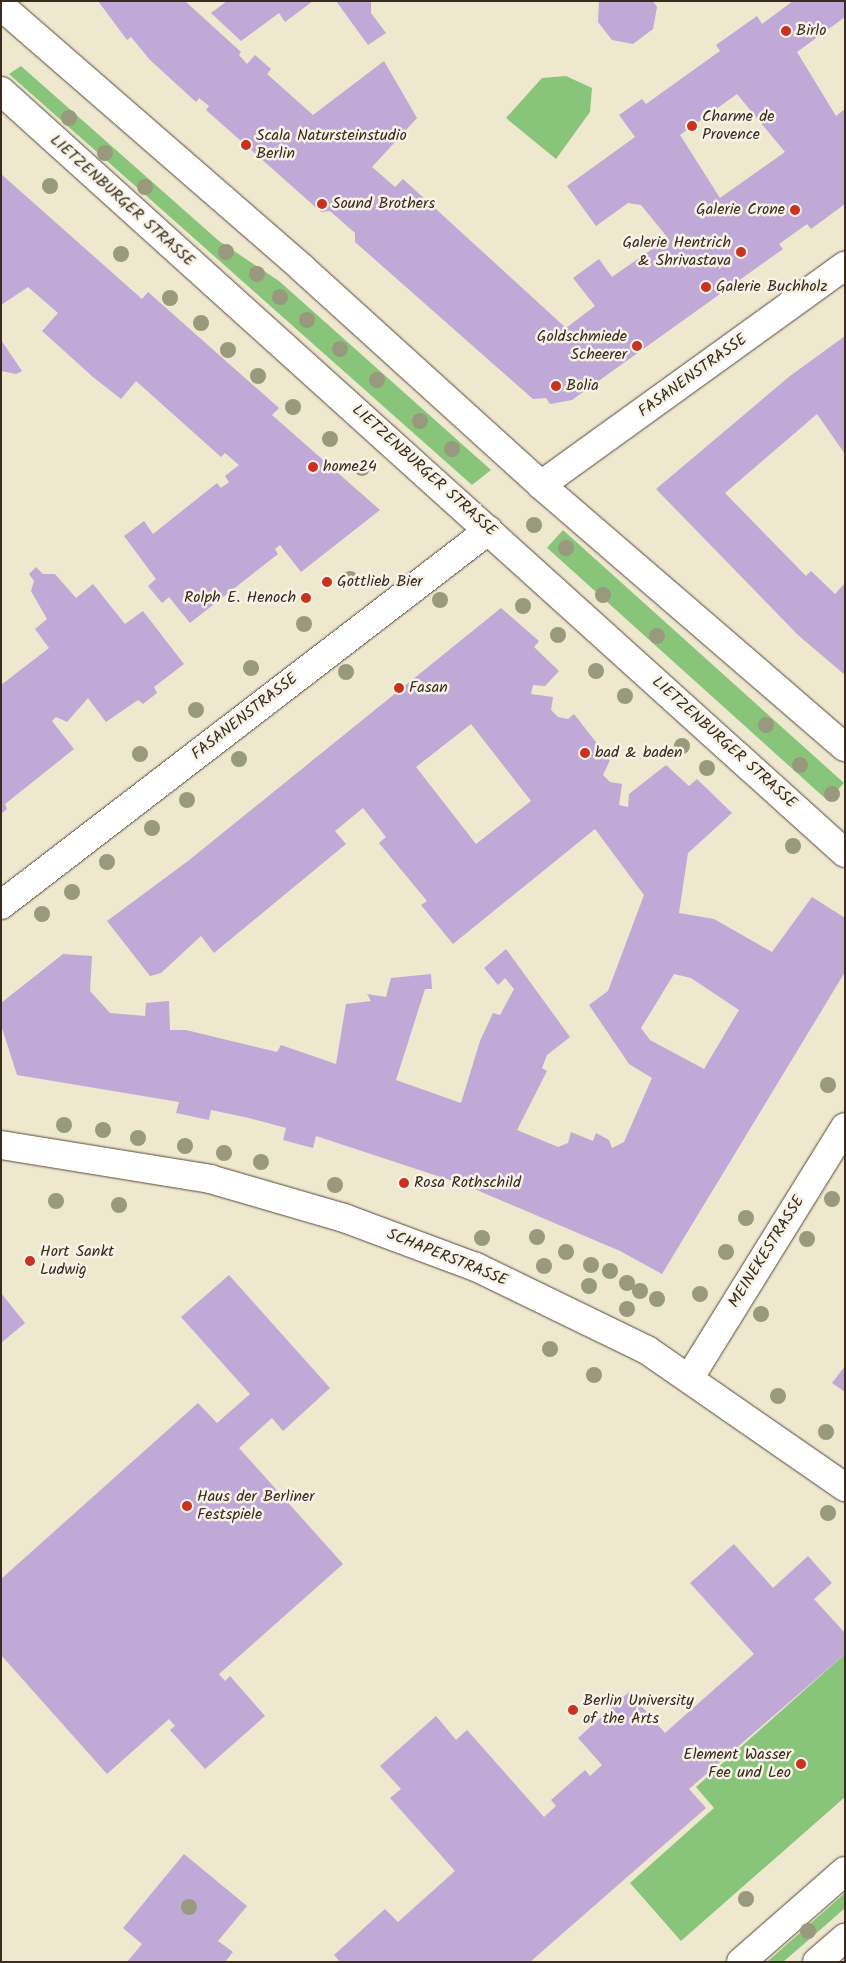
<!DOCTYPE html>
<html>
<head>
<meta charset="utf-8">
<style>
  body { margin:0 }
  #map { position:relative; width:846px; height:1963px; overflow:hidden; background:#eee8ce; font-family:Kalam,sans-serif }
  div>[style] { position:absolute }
  .green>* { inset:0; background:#88c57b; transform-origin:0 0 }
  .building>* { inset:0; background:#c0a8d7 }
  .roads { filter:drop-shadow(0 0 1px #564638) drop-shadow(0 0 1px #564638) }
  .street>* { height:28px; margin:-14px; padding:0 14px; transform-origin:14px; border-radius:14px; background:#fff }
  .secondary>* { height:28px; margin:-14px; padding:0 14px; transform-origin:14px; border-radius:14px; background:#fff }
  .trees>* { width:16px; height:16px; margin:-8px; border-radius:50%; background:#98997d }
  .dots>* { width:14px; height:14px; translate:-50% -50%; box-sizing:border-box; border:2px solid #f7f3e8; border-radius:50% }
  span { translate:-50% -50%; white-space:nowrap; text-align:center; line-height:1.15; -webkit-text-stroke:5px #f7f3e8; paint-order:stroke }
  .poi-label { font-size:16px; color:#3b2a1e }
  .left { translate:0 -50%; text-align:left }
  .right { translate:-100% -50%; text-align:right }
  .street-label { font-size:16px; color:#3b2a1e }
  .frame { position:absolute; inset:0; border:2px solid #3b2a1e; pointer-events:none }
</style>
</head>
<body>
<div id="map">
  <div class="green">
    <i style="clip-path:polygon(21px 66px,219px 241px,279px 281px,491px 470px,472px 485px,9px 74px)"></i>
    <i style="clip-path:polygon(566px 76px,592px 88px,590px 112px,556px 159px,506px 118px,542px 78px)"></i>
    <i style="left:563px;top:530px;width:378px;height:24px;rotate:42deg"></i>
    <i style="clip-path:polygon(845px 1654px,845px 1797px,681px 1941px,630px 1883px,714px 1808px,696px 1787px)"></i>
    <i style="clip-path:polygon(845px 1893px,845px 1908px,820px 1930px,783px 1962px,767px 1962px)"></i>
  </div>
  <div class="building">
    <i style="clip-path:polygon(evenodd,98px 1px,185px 1px,241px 52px,239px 55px,247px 64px,255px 55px,271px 69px,267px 74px,313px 115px,384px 61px,417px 118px,372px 167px,395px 187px,403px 179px,566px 328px,595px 306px,573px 278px,599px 259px,612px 277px,668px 238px,641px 205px,628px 203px,596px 226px,567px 186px,635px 137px,619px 115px,642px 99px,646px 104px,720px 51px,716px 45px,757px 16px,762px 24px,793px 1px,845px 1px,845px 17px,797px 52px,836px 116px,845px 109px,845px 204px,811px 229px,807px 224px,779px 244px,783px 249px,572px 400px,550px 404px,546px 398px,533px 399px,355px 242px,355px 233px,330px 211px,321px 212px,206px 110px,209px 106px,199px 98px,196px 102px,150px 60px,131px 37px,127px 40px,98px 1px,737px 94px,785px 152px,720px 198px,680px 135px,737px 94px)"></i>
    <i style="clip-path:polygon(227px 1px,313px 1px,285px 22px,279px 13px,241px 41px,211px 13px)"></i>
    <i style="clip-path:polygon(336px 1px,371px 1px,371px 13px,386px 33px,368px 45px)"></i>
    <i style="clip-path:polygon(599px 1px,653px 1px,657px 7px,653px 29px,633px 44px,612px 40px,598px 22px)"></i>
    <i style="clip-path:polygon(1px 174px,142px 299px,148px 292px,279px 408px,272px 415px,380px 510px,301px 572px,280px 545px,275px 549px,278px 554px,190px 623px,169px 597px,162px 603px,148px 586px,156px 579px,124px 536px,144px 521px,153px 534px,217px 483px,221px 488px,229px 482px,225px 476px,239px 465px,225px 453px,221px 457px,136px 381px,121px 399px,93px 377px,42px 331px,58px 313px,28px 287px,1px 305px)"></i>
    <i style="clip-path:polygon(845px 336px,845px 454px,817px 414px,725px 493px,806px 576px,811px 571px,835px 594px,845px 583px,845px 675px,798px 635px,656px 489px,790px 376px)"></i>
    <i style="clip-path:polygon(1px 340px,22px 371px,16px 374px,1px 371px)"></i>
    <i style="clip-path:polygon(36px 567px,43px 574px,55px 574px,76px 598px,93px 584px,125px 624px,143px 611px,184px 664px,154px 687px,157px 693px,143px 704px,138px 700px,106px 722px,88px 698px,67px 722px,56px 717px,52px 721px,74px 749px,5px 804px,7px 809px,1px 814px,1px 685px,49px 648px,35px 629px,47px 619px,31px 591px,34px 581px,29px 574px)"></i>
    <i style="clip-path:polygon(evenodd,501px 608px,539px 641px,534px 647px,559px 671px,545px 686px,533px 685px,531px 694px,553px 697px,551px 710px,558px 717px,568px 719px,574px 714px,610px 760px,603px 775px,610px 782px,622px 784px,619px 805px,628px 807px,629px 794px,666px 765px,689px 786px,697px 779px,732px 813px,688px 853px,679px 913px,714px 919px,772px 952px,812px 897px,845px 918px,845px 972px,662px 1274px,620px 1251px,465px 1185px,316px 1136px,313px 1148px,283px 1140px,286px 1128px,249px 1118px,211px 1110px,209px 1120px,176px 1113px,179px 1102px,17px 1075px,1px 1025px,1px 1003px,63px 954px,92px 956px,90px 991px,110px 1013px,145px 1016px,146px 1003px,169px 1001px,170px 1030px,186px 1030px,277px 1052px,281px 1045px,336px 1064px,346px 1004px,371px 1001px,367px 994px,386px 997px,391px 978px,431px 974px,432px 989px,425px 989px,396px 1080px,461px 1103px,480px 1041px,493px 1013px,500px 1015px,514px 989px,505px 978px,498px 985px,484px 968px,506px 949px,570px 1037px,547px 1055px,542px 1068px,547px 1071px,517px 1130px,558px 1147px,568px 1143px,571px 1132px,593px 1141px,596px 1133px,609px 1140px,612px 1148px,624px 1142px,652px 1078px,629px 1064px,589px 1005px,608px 991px,644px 895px,595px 829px,453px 944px,421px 905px,427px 901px,379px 843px,386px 837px,363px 808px,335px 831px,346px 844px,214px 953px,201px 936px,161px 973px,150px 976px,107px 921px,188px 861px,501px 608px,471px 724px,531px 801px,476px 844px,416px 767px,471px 724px,501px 608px,674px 974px,691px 978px,739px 1010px,704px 1069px,650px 1040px,641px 1028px,674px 974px)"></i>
    <i style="clip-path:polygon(229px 1275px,330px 1388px,283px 1431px,272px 1418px,239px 1448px,343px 1564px,219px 1674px,225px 1681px,230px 1676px,265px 1716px,205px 1769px,170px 1730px,175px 1726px,169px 1719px,107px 1774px,1px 1655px,1px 1579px,198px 1403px,217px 1423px,250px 1394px,181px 1317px)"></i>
    <i style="clip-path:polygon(1px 1293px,25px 1323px,1px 1343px)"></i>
    <i style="clip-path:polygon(845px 1366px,845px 1392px,832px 1383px)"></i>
    <i style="clip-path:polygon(734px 1544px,773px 1588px,808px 1556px,832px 1583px,814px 1599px,845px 1633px,845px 1654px,689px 1789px,706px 1808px,530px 1962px,340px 1962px,334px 1955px,385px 1909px,398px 1922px,455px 1871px,390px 1798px,401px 1789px,380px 1766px,436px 1716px,456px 1740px,467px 1730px,544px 1817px,556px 1806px,551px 1800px,585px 1770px,590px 1776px,602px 1765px,578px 1738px,629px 1692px,665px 1733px,754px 1654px,690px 1583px)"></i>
    <i style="clip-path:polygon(184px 1854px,247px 1906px,218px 1941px,233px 1952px,225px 1962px,127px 1962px,142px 1944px,123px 1928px)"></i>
  </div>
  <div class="roads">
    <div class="street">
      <i style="left:541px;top:485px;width:375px;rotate:-35.8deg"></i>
      <i style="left:1px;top:905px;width:615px;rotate:-37.54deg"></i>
      <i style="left:1px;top:1145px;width:212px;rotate:9.2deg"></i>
      <i style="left:210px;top:1179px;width:140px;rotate:16.2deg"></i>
      <i style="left:344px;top:1218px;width:141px;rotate:20.4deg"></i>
      <i style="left:476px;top:1267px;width:190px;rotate:25.9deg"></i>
      <i style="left:647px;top:1350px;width:241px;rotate:34.7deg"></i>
      <i style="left:690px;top:1377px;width:294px;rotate:-58.2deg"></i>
    </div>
    <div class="secondary">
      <i style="left:1px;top:6px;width:399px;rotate:41deg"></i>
      <i style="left:302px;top:268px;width:323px;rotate:42.2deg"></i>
      <i style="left:541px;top:485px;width:401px;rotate:40.8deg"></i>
      <i style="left:1px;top:91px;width:1137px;rotate:42.08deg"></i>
      <i style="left:741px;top:1962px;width:138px;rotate:-41.2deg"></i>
      <i style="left:817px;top:1962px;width:37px;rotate:-41deg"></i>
    </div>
  </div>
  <div class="trees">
    <i style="left:69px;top:118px"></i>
    <i style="left:105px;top:153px"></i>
    <i style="left:50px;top:186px"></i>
    <i style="left:145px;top:187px"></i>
    <i style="left:226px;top:252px"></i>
    <i style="left:121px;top:254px"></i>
    <i style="left:257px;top:274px"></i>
    <i style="left:280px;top:297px"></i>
    <i style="left:170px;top:298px"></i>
    <i style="left:307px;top:320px"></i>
    <i style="left:201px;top:323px"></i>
    <i style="left:340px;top:349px"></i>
    <i style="left:228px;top:350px"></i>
    <i style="left:258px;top:376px"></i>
    <i style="left:377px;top:380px"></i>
    <i style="left:293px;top:407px"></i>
    <i style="left:420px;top:421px"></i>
    <i style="left:330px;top:439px"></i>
    <i style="left:452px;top:449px"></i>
    <i style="left:362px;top:468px"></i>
    <i style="left:534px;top:525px"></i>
    <i style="left:566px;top:548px"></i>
    <i style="left:350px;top:579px"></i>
    <i style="left:603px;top:595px"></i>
    <i style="left:440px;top:600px"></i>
    <i style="left:523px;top:606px"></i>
    <i style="left:304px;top:624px"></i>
    <i style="left:558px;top:635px"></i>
    <i style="left:657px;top:636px"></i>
    <i style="left:251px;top:668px"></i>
    <i style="left:596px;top:671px"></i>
    <i style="left:346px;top:672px"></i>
    <i style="left:625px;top:696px"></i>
    <i style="left:196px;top:710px"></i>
    <i style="left:766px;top:725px"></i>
    <i style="left:682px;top:746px"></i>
    <i style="left:140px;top:754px"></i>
    <i style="left:239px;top:759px"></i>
    <i style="left:800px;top:765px"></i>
    <i style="left:707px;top:768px"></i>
    <i style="left:832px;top:794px"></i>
    <i style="left:187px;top:800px"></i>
    <i style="left:152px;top:828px"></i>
    <i style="left:793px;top:846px"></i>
    <i style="left:107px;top:862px"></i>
    <i style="left:72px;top:892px"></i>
    <i style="left:42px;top:914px"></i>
    <i style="left:828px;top:1085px"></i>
    <i style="left:64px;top:1125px"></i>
    <i style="left:103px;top:1130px"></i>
    <i style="left:138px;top:1138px"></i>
    <i style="left:185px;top:1146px"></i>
    <i style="left:224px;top:1153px"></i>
    <i style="left:261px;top:1162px"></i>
    <i style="left:335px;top:1185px"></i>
    <i style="left:832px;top:1199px"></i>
    <i style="left:56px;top:1201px"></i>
    <i style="left:119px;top:1205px"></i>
    <i style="left:746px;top:1218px"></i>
    <i style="left:537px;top:1237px"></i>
    <i style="left:482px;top:1238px"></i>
    <i style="left:807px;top:1239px"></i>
    <i style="left:566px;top:1252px"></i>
    <i style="left:726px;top:1252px"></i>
    <i style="left:591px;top:1265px"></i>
    <i style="left:544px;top:1266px"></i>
    <i style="left:610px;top:1271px"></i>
    <i style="left:627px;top:1283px"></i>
    <i style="left:589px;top:1286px"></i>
    <i style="left:640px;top:1291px"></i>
    <i style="left:700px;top:1294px"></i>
    <i style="left:657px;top:1299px"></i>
    <i style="left:627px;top:1309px"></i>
    <i style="left:761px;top:1314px"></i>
    <i style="left:550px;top:1349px"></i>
    <i style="left:594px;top:1375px"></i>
    <i style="left:778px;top:1396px"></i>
    <i style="left:826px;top:1432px"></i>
    <i style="left:828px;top:1513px"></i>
    <i style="left:746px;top:1899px"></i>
    <i style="left:189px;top:1907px"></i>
    <i style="left:808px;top:1931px"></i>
  </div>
  <div class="dots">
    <i style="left:786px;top:31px;background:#c8321e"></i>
    <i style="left:692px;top:126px;background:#c8321e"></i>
    <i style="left:246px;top:145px;background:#c8321e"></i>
    <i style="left:322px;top:204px;background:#c8321e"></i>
    <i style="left:795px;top:210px;background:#c8321e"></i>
    <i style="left:741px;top:252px;background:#c8321e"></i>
    <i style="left:706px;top:287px;background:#c8321e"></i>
    <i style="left:637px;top:346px;background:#c8321e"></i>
    <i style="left:556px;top:386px;background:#c8321e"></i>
    <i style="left:313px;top:467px;background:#c8321e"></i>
    <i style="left:327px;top:582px;background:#c8321e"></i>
    <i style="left:306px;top:598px;background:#c8321e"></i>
    <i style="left:399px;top:688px;background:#c8321e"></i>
    <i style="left:585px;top:753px;background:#c8321e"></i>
    <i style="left:404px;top:1183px;background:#c8321e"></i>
    <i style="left:30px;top:1261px;background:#c8321e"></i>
    <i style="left:187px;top:1506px;background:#c8321e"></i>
    <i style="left:573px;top:1710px;background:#c8321e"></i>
    <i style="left:801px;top:1764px;background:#c8321e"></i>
  </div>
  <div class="poi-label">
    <span class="left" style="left:796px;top:31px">Birlo</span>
    <span class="left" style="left:702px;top:126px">Charme de<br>Provence</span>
    <span class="left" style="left:256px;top:145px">Scala Natursteinstudio<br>Berlin</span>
    <span class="left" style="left:332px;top:204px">Sound Brothers</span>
    <span class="right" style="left:785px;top:210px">Galerie Crone</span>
    <span class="right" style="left:731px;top:252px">Galerie Hentrich<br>&amp; Shrivastava</span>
    <span class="left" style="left:716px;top:287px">Galerie Buchholz</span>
    <span class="right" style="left:627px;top:346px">Goldschmiede<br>Scheerer</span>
    <span class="left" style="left:566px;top:386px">Bolia</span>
    <span class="left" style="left:323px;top:467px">home24</span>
    <span class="left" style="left:337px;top:582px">Gottlieb Bier</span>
    <span class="right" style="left:296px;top:598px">Rolph E. Henoch</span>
    <span class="left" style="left:409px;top:688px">Fasan</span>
    <span class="left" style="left:595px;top:753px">bad &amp; baden</span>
    <span class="left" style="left:414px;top:1183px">Rosa Rothschild</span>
    <span class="left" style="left:40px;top:1261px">Hort Sankt<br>Ludwig</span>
    <span class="left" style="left:197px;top:1506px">Haus der Berliner<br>Festspiele</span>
    <span class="left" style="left:583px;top:1710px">Berlin University<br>of the Arts</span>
    <span class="right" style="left:791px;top:1764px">Element Wasser<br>Fee und Leo</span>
  </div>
  <div class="street-label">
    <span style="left:122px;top:201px;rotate:42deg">LIETZENBURGER STRASSE</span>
    <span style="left:693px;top:376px;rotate:-36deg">FASANENSTRASSE</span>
    <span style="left:424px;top:471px;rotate:42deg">LIETZENBURGER STRASSE</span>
    <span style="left:245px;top:717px;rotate:-38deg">FASANENSTRASSE</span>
    <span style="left:724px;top:743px;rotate:42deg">LIETZENBURGER STRASSE</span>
    <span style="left:767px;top:1252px;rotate:-58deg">MEINEKESTRASSE</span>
    <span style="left:447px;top:1258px;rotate:22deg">SCHAPERSTRASSE</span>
  </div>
  <div class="frame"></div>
</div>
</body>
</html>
